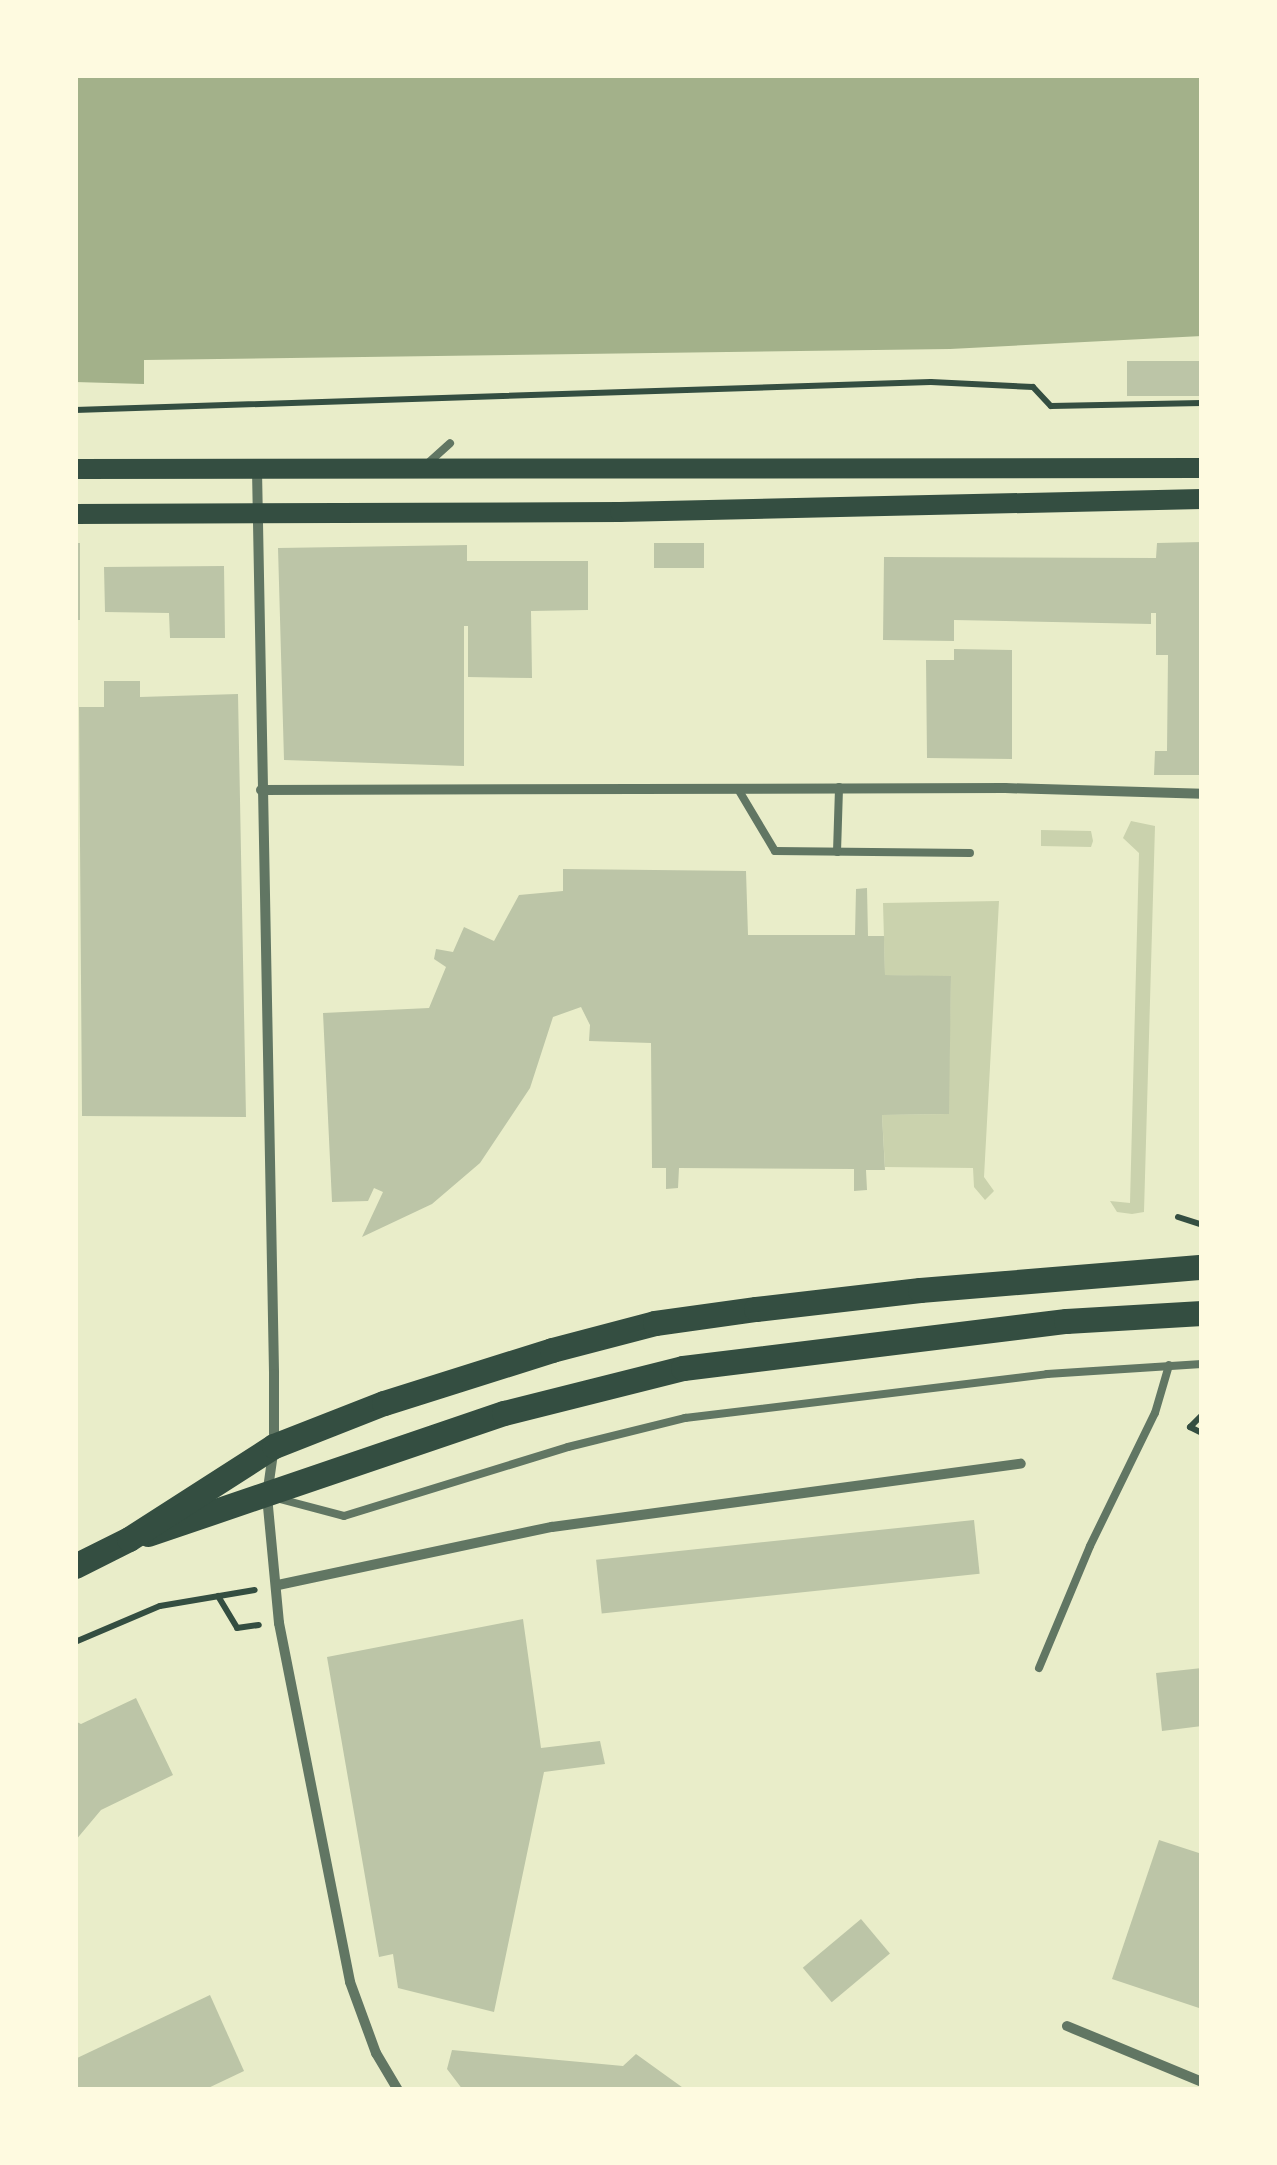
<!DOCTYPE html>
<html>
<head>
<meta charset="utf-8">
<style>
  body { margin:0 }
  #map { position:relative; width:1277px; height:2165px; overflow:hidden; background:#e9edc9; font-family:Lora,serif }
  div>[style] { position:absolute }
  .green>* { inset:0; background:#cad2ad }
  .water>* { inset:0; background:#a3b18a }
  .building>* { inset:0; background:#bcc5a7; transform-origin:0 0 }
  .path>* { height:6px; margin:-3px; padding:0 3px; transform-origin:3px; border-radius:3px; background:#344e41 }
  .service>* { height:8px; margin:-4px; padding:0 4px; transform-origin:4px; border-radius:4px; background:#617663 }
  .minor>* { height:10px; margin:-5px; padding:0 5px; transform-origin:5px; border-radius:5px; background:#617663 }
  .secondary>* { height:20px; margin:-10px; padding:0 10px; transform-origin:10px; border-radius:10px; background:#344e41 }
  .primary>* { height:25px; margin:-12.5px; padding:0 12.5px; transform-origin:12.5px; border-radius:12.5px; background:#344e41 }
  span { translate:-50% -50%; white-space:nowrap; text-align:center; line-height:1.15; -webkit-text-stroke:10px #fefae0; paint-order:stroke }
  .frame { position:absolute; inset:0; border:78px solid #fefae0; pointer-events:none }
</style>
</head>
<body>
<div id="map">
  <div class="green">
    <i style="clip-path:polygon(1131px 821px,1155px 826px,1144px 1212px,1132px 1214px,1117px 1212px,1110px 1201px,1130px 1203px,1139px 853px,1123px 838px)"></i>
    <i style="clip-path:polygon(1041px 830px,1091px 831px,1093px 841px,1091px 847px,1041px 846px)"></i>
    <i style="clip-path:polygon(999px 901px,984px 1177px,994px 1191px,985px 1200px,974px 1187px,973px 1168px,885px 1167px,882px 1115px,948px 1114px,951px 977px,885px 975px,883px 903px)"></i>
  </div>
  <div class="water">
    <i style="clip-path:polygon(75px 75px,1202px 75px,1202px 336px,950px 349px,144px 360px,144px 384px,75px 382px)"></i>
  </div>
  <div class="building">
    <i style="left:1202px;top:361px;width:35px;height:75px;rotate:90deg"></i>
    <i style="clip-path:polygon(1202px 542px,1202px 775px,1154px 775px,1155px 751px,1167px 751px,1168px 655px,1156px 655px,1156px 613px,1151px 613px,1151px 624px,954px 620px,954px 641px,883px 640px,884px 557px,1156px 558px,1157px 543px)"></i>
    <i style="left:75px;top:543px;width:5px;height:77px"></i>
    <i style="left:654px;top:543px;width:50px;height:25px"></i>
    <i style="clip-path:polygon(467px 545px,467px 561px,588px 561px,588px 610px,531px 611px,532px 678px,468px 677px,468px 626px,464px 626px,464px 766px,284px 760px,278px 548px)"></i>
    <i style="clip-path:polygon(224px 566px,225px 638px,170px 638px,169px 613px,105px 612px,104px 567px)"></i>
    <i style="clip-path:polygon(954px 649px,1012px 650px,1012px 759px,927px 758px,926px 660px,954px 660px)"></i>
    <i style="clip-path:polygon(104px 681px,140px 681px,140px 697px,238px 694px,246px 1117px,82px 1116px,79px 707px,104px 707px)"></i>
    <i style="clip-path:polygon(563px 869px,746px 871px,748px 935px,855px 935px,856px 889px,867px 888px,868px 936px,884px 936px,885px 975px,951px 976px,949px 1114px,882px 1115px,885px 1170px,866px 1170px,867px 1190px,854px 1191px,854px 1169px,679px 1168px,678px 1188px,666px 1189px,666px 1168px,652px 1168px,651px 1043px,589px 1041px,590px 1025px,581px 1007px,553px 1017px,530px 1088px,480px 1163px,432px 1204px,362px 1237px,383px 1192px,374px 1188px,368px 1201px,332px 1202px,323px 1013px,429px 1008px,446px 967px,434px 959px,436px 949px,453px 952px,464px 927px,494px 941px,519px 895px,563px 891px)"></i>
    <i style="left:974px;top:1520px;width:54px;height:380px;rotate:84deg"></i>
    <i style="clip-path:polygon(523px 1619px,541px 1748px,600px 1741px,605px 1764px,544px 1772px,494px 2012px,398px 1988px,393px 1954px,379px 1957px,327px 1657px)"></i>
    <i style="clip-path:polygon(1202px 1668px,1202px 1726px,1162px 1731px,1156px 1673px)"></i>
    <i style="clip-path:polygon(136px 1698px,173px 1775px,101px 1810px,75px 1841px,75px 1721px,81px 1724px)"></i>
    <i style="clip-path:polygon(1159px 1840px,1202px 1854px,1202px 2009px,1112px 1979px)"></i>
    <i style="left:861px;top:1919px;width:45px;height:76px;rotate:50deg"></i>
    <i style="clip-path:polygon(210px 1995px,244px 2071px,204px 2090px,75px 2090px,75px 2059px)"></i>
    <i style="clip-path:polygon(452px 2050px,623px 2066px,636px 2054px,686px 2090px,463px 2090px,447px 2069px)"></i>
  </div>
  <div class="path">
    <i style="left:75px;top:410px;width:856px;rotate:-1.87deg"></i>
    <i style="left:931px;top:382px;width:102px;rotate:2.8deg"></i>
    <i style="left:1033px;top:387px;width:26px;rotate:47deg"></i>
    <i style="left:1051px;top:406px;width:151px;rotate:-1.1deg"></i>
    <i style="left:1178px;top:1217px;width:25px;rotate:18deg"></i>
    <i style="left:1202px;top:1415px;width:17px;rotate:135deg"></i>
    <i style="left:1190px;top:1427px;width:13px;rotate:27deg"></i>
    <i style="left:218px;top:1596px;width:37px;rotate:59deg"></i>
    <i style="left:237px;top:1628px;width:22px;rotate:-8deg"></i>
    <i style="left:75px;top:1642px;width:92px;rotate:-23deg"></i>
    <i style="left:160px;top:1606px;width:96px;rotate:-9.6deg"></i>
  </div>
  <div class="service">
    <i style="left:427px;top:464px;width:31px;rotate:-42deg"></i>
    <i style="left:738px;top:789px;width:72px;rotate:59.2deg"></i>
    <i style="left:775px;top:851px;width:195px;rotate:0.6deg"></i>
    <i style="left:837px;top:852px;width:65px;rotate:-88.2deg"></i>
    <i style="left:276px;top:1498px;width:70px;rotate:14.8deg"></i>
    <i style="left:344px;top:1516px;width:234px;rotate:-17.1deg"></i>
    <i style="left:568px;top:1447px;width:121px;rotate:-13.9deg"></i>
    <i style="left:685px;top:1418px;width:365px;rotate:-6.9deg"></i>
    <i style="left:1047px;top:1374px;width:155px;rotate:-3.7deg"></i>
    <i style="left:1039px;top:1668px;width:132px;rotate:-67.3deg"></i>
    <i style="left:1090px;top:1546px;width:148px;rotate:-64deg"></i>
    <i style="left:1155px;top:1413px;width:50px;rotate:-73.7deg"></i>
  </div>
  <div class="minor">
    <i style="left:257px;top:470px;width:904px;rotate:88.92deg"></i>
    <i style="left:274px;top:1374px;width:72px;rotate:90deg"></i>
    <i style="left:274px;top:1446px;width:50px;rotate:98deg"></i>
    <i style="left:267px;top:1496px;width:128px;rotate:84.6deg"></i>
    <i style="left:279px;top:1623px;width:366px;rotate:78.8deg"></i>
    <i style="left:350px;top:1982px;width:76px;rotate:69.9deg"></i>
    <i style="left:376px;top:2053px;width:43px;rotate:59.3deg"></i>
    <i style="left:261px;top:790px;width:744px;rotate:-0.15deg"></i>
    <i style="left:1005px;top:788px;width:197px;rotate:1.7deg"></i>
    <i style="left:278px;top:1585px;width:280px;rotate:-12deg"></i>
    <i style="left:552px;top:1527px;width:473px;rotate:-7.7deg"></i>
    <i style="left:1067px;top:2026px;width:146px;rotate:22.5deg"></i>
  </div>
  <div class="secondary">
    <i style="left:75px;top:469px;width:1127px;rotate:-0.05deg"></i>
    <i style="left:75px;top:514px;width:545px;rotate:-0.21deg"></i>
    <i style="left:620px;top:512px;width:582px;rotate:-1.28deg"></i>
  </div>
  <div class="primary">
    <i style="left:148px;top:1534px;width:376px;rotate:-18.8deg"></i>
    <i style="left:504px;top:1413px;width:185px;rotate:-14.1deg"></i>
    <i style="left:683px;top:1368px;width:386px;rotate:-7deg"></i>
    <i style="left:1066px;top:1321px;width:136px;rotate:-3.4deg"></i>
    <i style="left:75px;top:1566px;width:60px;rotate:-26.6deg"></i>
    <i style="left:129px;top:1539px;width:172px;rotate:-32.7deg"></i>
    <i style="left:274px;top:1446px;width:118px;rotate:-21.4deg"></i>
    <i style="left:384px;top:1403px;width:176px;rotate:-17.5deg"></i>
    <i style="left:552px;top:1350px;width:106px;rotate:-14.7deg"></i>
    <i style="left:655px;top:1323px;width:102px;rotate:-7.9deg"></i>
    <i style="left:756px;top:1309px;width:165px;rotate:-6.6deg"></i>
    <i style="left:920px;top:1290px;width:283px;rotate:-4.7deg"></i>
  </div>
  <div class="frame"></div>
</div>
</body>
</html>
